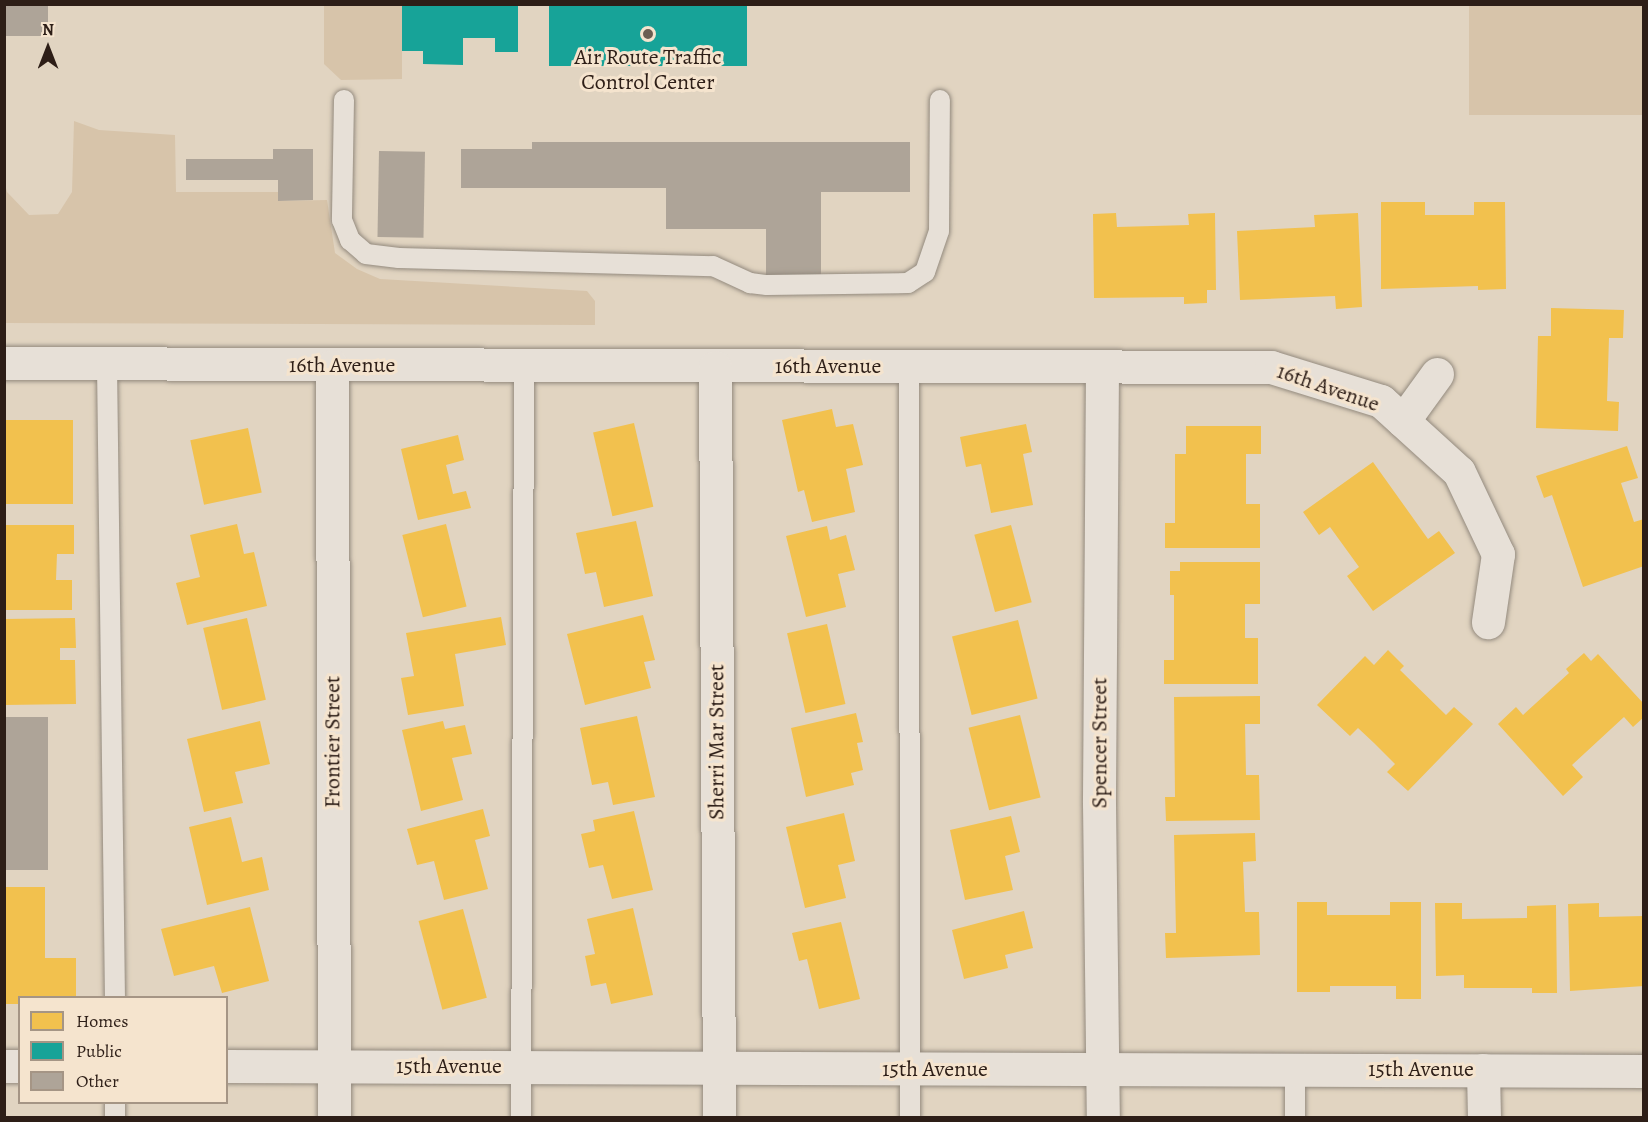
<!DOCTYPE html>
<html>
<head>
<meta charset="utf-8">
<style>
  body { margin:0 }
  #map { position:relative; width:1648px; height:1122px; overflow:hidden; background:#e1d4c1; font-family:Alegreya,serif }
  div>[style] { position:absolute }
  .green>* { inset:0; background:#d7c4aa; transform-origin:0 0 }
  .homes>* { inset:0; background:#f2c14e; transform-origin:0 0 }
  .public>* { inset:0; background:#17a398; transform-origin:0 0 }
  .building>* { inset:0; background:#aea498; transform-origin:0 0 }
  .roads { filter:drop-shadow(0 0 2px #938a7e) drop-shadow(0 0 2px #938a7e) }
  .lane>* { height:20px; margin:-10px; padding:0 10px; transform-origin:10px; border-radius:10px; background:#e7e0d7 }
  .street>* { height:33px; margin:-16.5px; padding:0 16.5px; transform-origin:16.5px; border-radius:16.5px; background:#e7e0d7 }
  .secondary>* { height:33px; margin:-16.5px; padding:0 16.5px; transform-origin:16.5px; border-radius:16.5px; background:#e7e0d7 }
  .dots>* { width:16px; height:16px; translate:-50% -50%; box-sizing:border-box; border:3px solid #f5e4ce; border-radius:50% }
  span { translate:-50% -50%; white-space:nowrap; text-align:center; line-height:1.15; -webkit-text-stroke:6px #f5e4ce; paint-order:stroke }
  .poi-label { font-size:22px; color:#2d1e17 }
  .street-label { font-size:22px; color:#2d1e17 }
  .frame { position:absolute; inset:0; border:6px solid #2d1e17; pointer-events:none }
  .legend { position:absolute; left:18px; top:996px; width:210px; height:108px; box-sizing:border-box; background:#f5e4ce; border:2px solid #a59585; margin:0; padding:8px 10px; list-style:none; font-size:18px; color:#2d1e17 }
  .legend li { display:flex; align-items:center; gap:12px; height:30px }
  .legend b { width:30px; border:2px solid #a59585 }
  .north { position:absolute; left:18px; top:18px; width:60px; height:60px; -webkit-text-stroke:4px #f5e4ce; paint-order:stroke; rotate:0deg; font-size:16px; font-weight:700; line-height:24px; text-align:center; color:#2d1e17 }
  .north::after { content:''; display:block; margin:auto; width:21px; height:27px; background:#2d1e17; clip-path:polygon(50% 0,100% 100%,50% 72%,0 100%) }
</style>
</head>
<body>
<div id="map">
  <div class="green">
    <i style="clip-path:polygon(324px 5px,402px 5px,402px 79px,341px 80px,324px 64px)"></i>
    <i style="left:1469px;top:5px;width:174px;height:110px"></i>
    <i style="clip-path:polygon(74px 121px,99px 130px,175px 135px,176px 192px,278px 192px,279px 201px,327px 200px,335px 253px,357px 269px,380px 279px,587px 291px,595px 301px,595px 325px,5px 323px,4px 180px,7px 192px,29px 215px,58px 214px,72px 192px)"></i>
  </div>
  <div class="homes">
    <i style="clip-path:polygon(1381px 202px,1425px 202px,1425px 215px,1474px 215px,1474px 202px,1505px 202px,1506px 289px,1478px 290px,1478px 286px,1381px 289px)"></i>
    <i style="clip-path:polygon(1116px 213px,1117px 227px,1189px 225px,1188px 214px,1215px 213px,1216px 290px,1207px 290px,1207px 303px,1184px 304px,1184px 297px,1094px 298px,1093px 214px)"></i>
    <i style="clip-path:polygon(1358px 213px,1362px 307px,1336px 309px,1335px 296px,1240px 300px,1237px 231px,1315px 227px,1314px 215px)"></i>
    <i style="clip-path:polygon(1551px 308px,1624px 310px,1623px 338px,1609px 338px,1607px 401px,1619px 402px,1618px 431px,1536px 428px,1538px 336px,1551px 336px)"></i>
    <i style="clip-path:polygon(832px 409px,836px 427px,853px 424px,863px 465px,846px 469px,855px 512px,812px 522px,804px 490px,798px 492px,782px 420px)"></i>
    <i style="left:73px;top:420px;width:84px;height:68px;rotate:90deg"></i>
    <i style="left:634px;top:423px;width:86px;height:42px;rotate:77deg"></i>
    <i style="clip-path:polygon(1026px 424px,1032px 452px,1023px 454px,1033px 505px,991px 513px,981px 464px,966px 467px,960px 437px)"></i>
    <i style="clip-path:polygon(1186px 426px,1261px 426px,1261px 454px,1246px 454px,1246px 504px,1260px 504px,1260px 548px,1165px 548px,1165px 523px,1175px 523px,1175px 454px,1186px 454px)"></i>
    <i style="left:248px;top:428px;width:66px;height:59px;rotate:78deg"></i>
    <i style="clip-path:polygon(458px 435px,464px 460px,446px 465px,453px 494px,466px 491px,471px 508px,418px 520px,401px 449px)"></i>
    <i style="clip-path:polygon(1627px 446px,1638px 478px,1621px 483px,1634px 522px,1644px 519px,1644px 566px,1583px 587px,1552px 495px,1544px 498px,1536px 476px)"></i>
    <i style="clip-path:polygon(1373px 462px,1428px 539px,1439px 531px,1455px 553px,1373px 611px,1347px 576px,1359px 567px,1330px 527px,1319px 535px,1303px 512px)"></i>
    <i style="clip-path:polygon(636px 521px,653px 596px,604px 607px,596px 572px,585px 574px,576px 533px)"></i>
    <i style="clip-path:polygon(237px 524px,244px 554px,254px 552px,267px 606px,187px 625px,176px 583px,200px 577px,190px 535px)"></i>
    <i style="left:446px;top:524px;width:85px;height:45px;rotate:76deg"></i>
    <i style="clip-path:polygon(5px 525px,74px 525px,74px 554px,57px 554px,56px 580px,72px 580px,72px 610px,5px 610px)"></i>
    <i style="left:1011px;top:525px;width:80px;height:38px;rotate:75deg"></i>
    <i style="clip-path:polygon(827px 526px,830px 540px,846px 535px,855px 570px,838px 574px,846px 607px,806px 617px,786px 536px)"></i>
    <i style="clip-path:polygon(1180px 562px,1260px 562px,1260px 604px,1245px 604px,1245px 638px,1258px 638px,1258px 684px,1164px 684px,1164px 660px,1174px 660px,1174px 595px,1170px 595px,1170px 571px,1180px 571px)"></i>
    <i style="clip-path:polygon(643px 615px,655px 660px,644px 662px,651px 688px,585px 705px,567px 634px)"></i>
    <i style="clip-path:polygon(501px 617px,506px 645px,455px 654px,464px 706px,408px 715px,401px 678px,414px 676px,406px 633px)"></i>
    <i style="clip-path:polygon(75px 618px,76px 648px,60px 648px,60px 660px,75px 660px,76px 704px,4px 705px,4px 619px)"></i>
    <i style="left:247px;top:618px;width:84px;height:45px;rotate:77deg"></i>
    <i style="left:1018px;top:620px;width:81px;height:68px;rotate:76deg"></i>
    <i style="left:827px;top:624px;width:82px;height:41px;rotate:77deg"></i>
    <i style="clip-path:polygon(1388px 650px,1404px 666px,1400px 670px,1446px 715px,1454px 707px,1473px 724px,1408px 791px,1387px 772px,1395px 764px,1374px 743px,1358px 728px,1350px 736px,1317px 705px,1365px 656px,1374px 665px)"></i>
    <i style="clip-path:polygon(1584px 653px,1591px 661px,1598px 654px,1644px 704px,1644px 717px,1633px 727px,1624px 717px,1572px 765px,1583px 777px,1563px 796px,1498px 724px,1516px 707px,1523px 715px,1569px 673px,1566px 669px)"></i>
    <i style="clip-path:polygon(1260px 696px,1260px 724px,1245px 724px,1246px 775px,1259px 775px,1260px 820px,1166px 821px,1165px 797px,1175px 797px,1174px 697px)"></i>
    <i style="clip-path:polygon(856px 713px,863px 742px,857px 743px,863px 770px,851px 773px,854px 785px,806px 797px,791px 728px)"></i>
    <i style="left:1020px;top:715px;width:85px;height:53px;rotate:76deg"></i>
    <i style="clip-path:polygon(637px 716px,655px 797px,613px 805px,608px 782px,592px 785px,580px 728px)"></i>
    <i style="clip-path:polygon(260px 721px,270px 764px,235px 772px,243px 803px,204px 812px,187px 739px)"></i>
    <i style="clip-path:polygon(443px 721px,445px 729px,465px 725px,472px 754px,452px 758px,463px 800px,421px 811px,402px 730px)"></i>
    <i style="clip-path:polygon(483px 809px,490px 836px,475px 840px,488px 889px,444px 900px,434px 861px,417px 865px,407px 829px)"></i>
    <i style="clip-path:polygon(634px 811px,653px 890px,612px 899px,603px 865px,589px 868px,581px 834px,595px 831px,593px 820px)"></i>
    <i style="clip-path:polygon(844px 813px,855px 861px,838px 865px,846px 898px,805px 908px,786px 827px)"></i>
    <i style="clip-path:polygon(1011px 816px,1020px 852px,1005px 856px,1013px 890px,965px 900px,950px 830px)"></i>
    <i style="clip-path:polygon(231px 817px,242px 862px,262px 857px,269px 890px,207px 905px,189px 827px)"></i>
    <i style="clip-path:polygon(1255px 833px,1256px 861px,1243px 862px,1245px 912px,1259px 912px,1260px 955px,1166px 958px,1165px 933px,1176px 933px,1174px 835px)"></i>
    <i style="clip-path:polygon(4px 887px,45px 887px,45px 958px,76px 958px,76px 998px,20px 998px,20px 1004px,4px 1004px)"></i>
    <i style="clip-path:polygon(1297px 902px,1327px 902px,1327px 915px,1390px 915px,1390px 902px,1421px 902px,1421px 999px,1396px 999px,1396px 986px,1330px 986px,1330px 992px,1297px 992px)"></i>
    <i style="clip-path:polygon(1435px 903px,1462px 903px,1462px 919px,1527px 918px,1527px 906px,1556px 905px,1557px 993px,1532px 993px,1532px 988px,1464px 988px,1464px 975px,1436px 976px)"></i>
    <i style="clip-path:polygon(1599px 903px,1599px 917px,1644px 916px,1644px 986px,1570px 991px,1568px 904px)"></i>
    <i style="clip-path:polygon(250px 907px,269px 981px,222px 993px,214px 966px,174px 976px,161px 929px)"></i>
    <i style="clip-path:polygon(633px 908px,653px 995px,611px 1004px,606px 983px,591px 986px,585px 956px,595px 954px,587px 919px)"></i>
    <i style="left:463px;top:909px;width:92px;height:46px;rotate:75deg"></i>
    <i style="clip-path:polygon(1024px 911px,1033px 948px,1005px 955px,1008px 968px,964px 979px,952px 930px)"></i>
    <i style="clip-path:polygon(841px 922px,860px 999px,819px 1009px,807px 959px,799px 961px,792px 933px)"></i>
  </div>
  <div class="public">
    <i style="clip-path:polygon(402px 4px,518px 4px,518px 52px,495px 52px,495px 38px,463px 38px,463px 65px,423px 64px,423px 51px,402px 51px)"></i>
    <i style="left:549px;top:4px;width:198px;height:62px"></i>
  </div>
  <div class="building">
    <i style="left:4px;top:5px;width:44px;height:31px"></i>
    <i style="clip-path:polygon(532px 142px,910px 142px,910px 192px,821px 192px,821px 275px,766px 275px,766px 229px,666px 229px,666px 188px,461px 188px,461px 149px,532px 149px)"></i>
    <i style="clip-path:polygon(273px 149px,313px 149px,313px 200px,278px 201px,278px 180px,186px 180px,186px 159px,273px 159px)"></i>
    <i style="left:379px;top:151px;width:46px;height:86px;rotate:1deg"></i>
    <i style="left:4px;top:717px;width:44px;height:153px"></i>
  </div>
  <div class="roads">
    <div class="lane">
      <i style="left:344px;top:100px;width:120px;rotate:91deg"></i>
      <i style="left:342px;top:220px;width:22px;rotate:68deg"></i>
      <i style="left:350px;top:240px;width:21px;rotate:41deg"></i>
      <i style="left:366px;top:254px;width:33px;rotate:7deg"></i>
      <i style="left:399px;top:258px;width:314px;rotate:1.5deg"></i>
      <i style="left:713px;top:266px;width:41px;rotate:24.7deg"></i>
      <i style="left:750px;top:283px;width:17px;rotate:7deg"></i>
      <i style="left:767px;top:285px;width:141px;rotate:-0.8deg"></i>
      <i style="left:908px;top:283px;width:20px;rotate:-33deg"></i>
      <i style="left:925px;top:272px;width:43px;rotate:-71.1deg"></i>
      <i style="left:939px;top:231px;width:131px;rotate:-89.6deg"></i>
      <i style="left:107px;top:364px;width:634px;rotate:89.28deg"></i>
      <i style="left:909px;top:367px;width:751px;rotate:89.92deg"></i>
      <i style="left:115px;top:1118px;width:16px;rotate:-90deg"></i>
      <i style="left:521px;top:1118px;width:752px;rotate:-89.77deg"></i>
      <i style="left:1295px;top:1118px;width:48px;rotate:-90deg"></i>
    </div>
    <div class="street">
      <i style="left:4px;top:363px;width:1267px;rotate:0.18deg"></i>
      <i style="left:1271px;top:367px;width:115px;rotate:17.2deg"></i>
      <i style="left:1381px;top:401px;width:105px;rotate:42.3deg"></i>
      <i style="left:1459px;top:472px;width:91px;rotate:64.6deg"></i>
      <i style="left:1498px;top:554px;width:69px;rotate:98.4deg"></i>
      <i style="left:332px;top:366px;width:752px;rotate:89.85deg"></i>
      <i style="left:715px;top:367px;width:751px;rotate:89.69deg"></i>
      <i style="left:1102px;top:368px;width:435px;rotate:90.4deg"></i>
      <i style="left:1099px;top:803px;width:315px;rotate:89.3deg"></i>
      <i style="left:1403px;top:421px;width:58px;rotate:-54.1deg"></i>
      <i style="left:1483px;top:1070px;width:48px;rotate:88.8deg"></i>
    </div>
    <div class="secondary">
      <i style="left:4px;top:1066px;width:16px"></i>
      <i style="left:226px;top:1066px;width:1418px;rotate:0.2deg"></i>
    </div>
  </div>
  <div class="dots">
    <i style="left:648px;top:34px;background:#6c5e52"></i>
  </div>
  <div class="poi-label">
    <span style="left:648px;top:70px">Air Route Traffic<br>Control Center</span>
  </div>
  <div class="street-label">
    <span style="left:342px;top:366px">16th Avenue</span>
    <span style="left:828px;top:367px">16th Avenue</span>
    <span style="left:1328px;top:388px;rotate:19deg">16th Avenue</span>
    <span style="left:333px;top:742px;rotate:-90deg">Frontier Street</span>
    <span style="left:717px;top:742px;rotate:-90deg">Sherri Mar Street</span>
    <span style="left:1100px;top:743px;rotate:-90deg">Spencer Street</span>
    <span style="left:449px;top:1067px">15th Avenue</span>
    <span style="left:935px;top:1070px">15th Avenue</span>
    <span style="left:1421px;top:1070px">15th Avenue</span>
  </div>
  <div class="frame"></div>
  <ul class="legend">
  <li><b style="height:16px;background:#f2c14e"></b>Homes</li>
  <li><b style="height:16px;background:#17a398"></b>Public</li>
  <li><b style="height:16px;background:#aea498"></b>Other</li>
  </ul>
  <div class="north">N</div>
</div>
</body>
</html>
